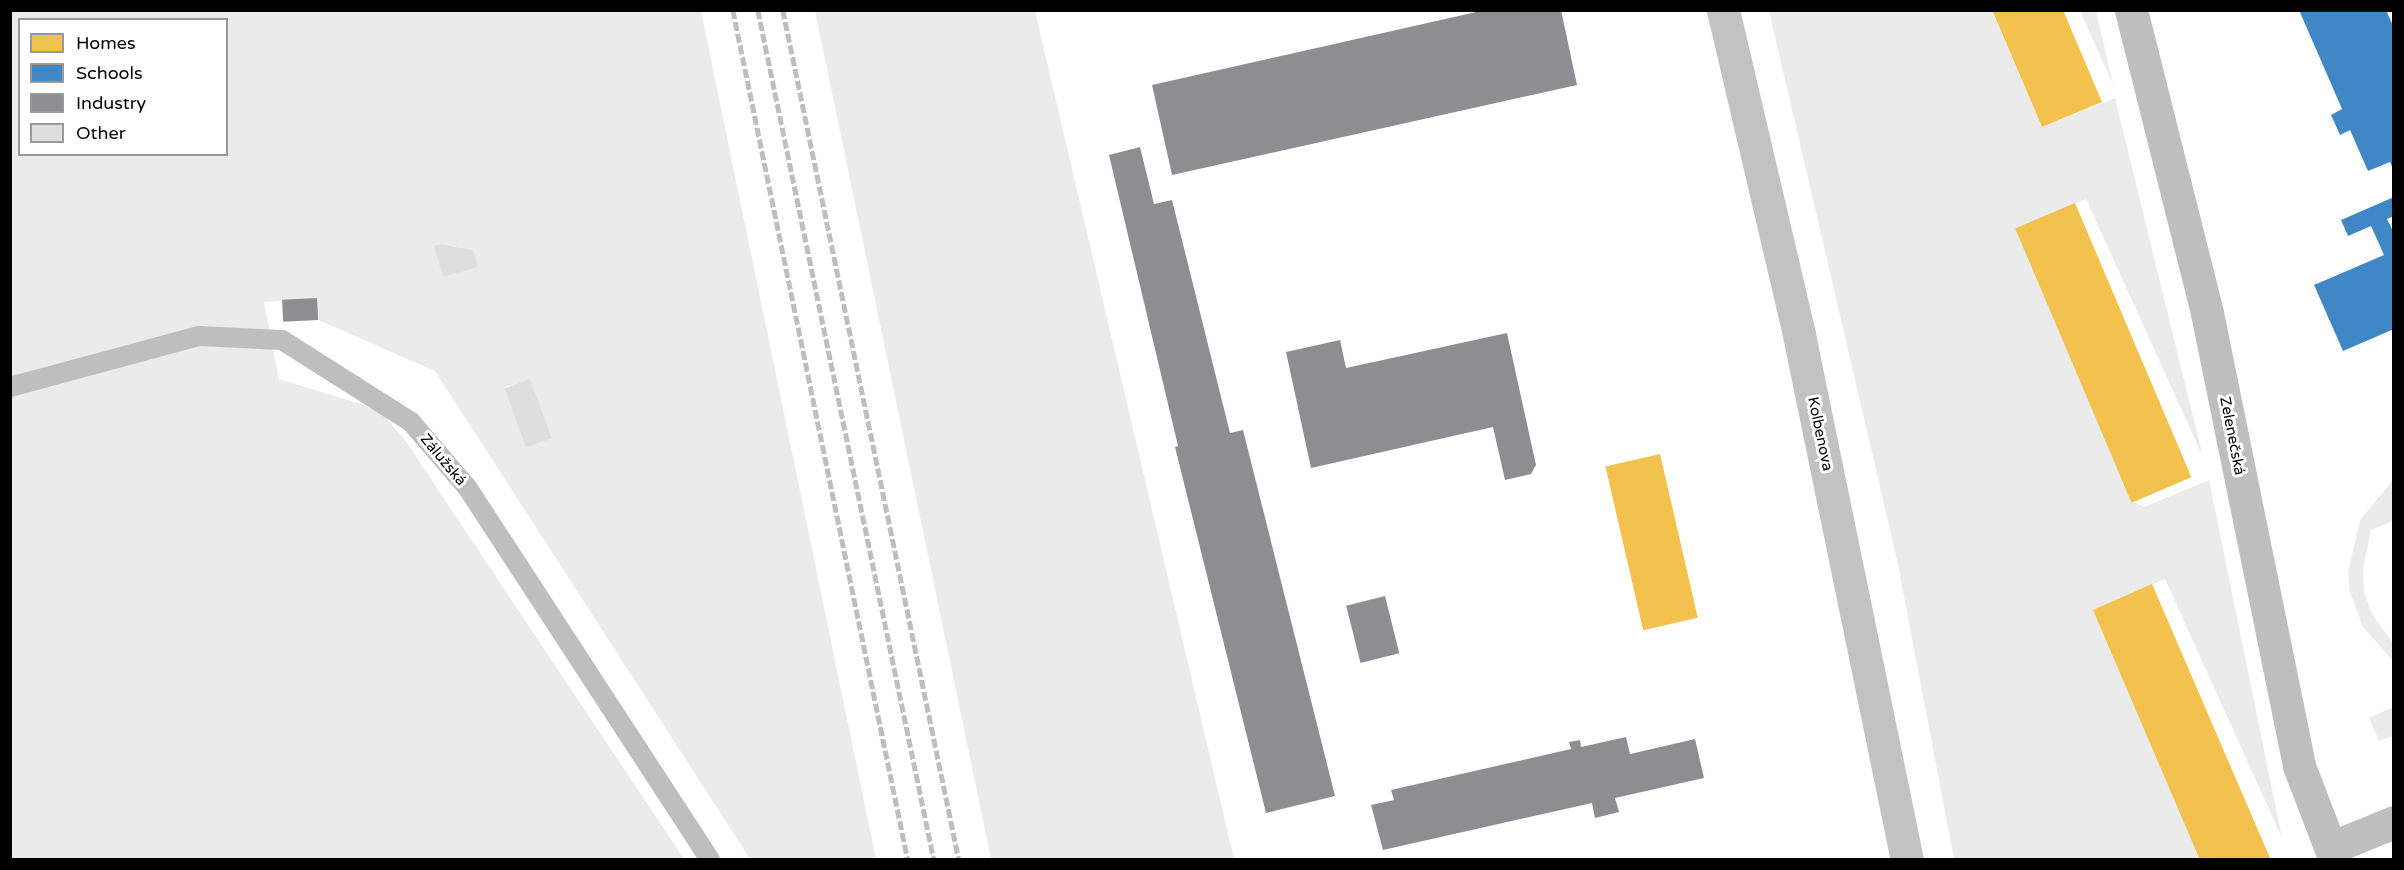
<!DOCTYPE html>
<html>
<head>
<meta charset="utf-8">
<style>
  body { margin:0 }
  #map { position:relative; width:2404px; height:870px; overflow:hidden; background:#fff; font-family:"Varela Round",sans-serif }
  div>[style] { position:absolute }
  .green>* { inset:0; background:#ebebeb }
  .homes>* { inset:0; background:#f2c14e; transform-origin:0 0 }
  .schools>* { inset:0; background:#3f88c5 }
  .industry>* { inset:0; background:#8d8d92; transform-origin:0 0 }
  .building>* { inset:0; background:#dedede; transform-origin:0 0 }
  .service>* { height:20px; margin:-10px; padding:0 10px; transform-origin:10px; border-radius:10px; background:#bebebe }
  .minor>* { height:33px; margin:-16.5px; padding:0 16.5px; transform-origin:16.5px; border-radius:16.5px; background:#bebebe }
  .secondary>* { height:33px; margin:-16.5px; padding:0 16.5px; transform-origin:16.5px; border-radius:16.5px; background:#c2c2c2 }
  .rail>* { height:4.5px; margin-top:-2.25px; transform-origin:0; background:repeating-linear-gradient(90deg,#bebebe 0 9px,transparent 0 12px) }
  span { translate:-50% -50%; white-space:nowrap; text-align:center; line-height:1.15; -webkit-text-stroke:6px #fff; paint-order:stroke }
  .street-label { font-size:15px; color:#000 }
  .frame { position:absolute; inset:0; border:12px solid #000; pointer-events:none }
  .legend { position:absolute; left:18px; top:18px; width:210px; height:138px; box-sizing:border-box; background:#fff; border:2px solid #999; margin:0; padding:8px 10px; list-style:none; font-size:18px; color:#000 }
  .legend li { display:flex; align-items:center; gap:12px; height:30px }
  .legend b { width:30px; border:2px solid #999 }
</style>
</head>
<body>
<div id="map">
  <div class="green">
    <i style="clip-path:polygon(evenodd,10px 11px,701px 11px,876px 859px,750px 859px,435px 371px,318px 320px,316px 298px,264px 302px,279px 379px,380px 410px,407px 443px,684px 859px,11px 859px,10px 11px,20px 20px,226px 20px,226px 154px,20px 154px,20px 20px,10px 11px,442px 244px,473px 250px,477px 267px,443px 277px,435px 246px,442px 244px,10px 11px,530px 380px,551px 438px,527px 446px,505px 387px,530px 380px)"></i>
    <i style="clip-path:polygon(815px 11px,1035px 11px,1234px 859px,991px 859px)"></i>
    <i style="clip-path:polygon(1769px 11px,1992px 11px,2042px 127px,2115px 98px,2203px 457px,2086px 199px,2016px 229px,2133px 502px,2144px 507px,2209px 480px,2282px 838px,2165px 579px,2093px 610px,2200px 859px,1954px 859px,1897px 560px)"></i>
    <i style="clip-path:polygon(2080px 11px,2096px 11px,2113px 84px)"></i>
    <i style="clip-path:polygon(2393px 480px,2393px 521px,2371px 530px,2363px 569px,2364px 591px,2372px 614px,2393px 643px,2393px 661px,2363px 627px,2350px 592px,2348px 572px,2360px 520px)"></i>
    <i style="clip-path:polygon(2393px 707px,2393px 736px,2379px 741px,2369px 718px)"></i>
  </div>
  <div class="homes">
    <i style="clip-path:polygon(1992px 10px,2063px 10px,2102px 102px,2042px 127px)"></i>
    <i style="left:2075px;top:203px;width:298px;height:65px;rotate:67deg"></i>
    <i style="left:1660px;top:454px;width:168px;height:56px;rotate:77deg"></i>
    <i style="clip-path:polygon(2152px 584px,2270px 858px,2266px 860px,2200px 860px,2093px 610px)"></i>
  </div>
  <div class="schools">
    <i style="clip-path:polygon(2299px 10px,2386px 10px,2394px 28px,2394px 171px,2390px 162px,2368px 171px,2350px 130px,2340px 135px,2331px 115px,2342px 109px)"></i>
    <i style="clip-path:polygon(2394px 197px,2394px 216px,2387px 219px,2394px 233px,2394px 329px,2343px 351px,2314px 285px,2384px 255px,2371px 226px,2348px 236px,2341px 220px)"></i>
  </div>
  <div class="industry">
    <i style="clip-path:polygon(1485px 10px,1561px 10px,1577px 85px,1172px 175px,1152px 85px)"></i>
    <i style="clip-path:polygon(1140px 147px,1154px 204px,1172px 200px,1230px 433px,1243px 430px,1335px 796px,1266px 813px,1175px 447px,1178px 446px,1109px 155px)"></i>
    <i style="left:317px;top:298px;width:22px;height:35px;rotate:87deg"></i>
    <i style="clip-path:polygon(1507px 333px,1536px 465px,1531px 474px,1505px 480px,1493px 427px,1311px 468px,1286px 352px,1340px 340px,1346px 368px)"></i>
    <i style="left:1385px;top:596px;width:59px;height:40px;rotate:76deg"></i>
    <i style="clip-path:polygon(1626px 737px,1630px 754px,1695px 739px,1704px 778px,1615px 798px,1619px 812px,1595px 818px,1592px 803px,1383px 850px,1371px 805px,1394px 800px,1391px 790px,1571px 749px,1569px 742px,1580px 740px,1581px 747px)"></i>
  </div>
  <div class="building">
    <i style="clip-path:polygon(441px 244px,473px 250px,478px 267px,443px 277px,434px 246px)"></i>
    <i style="left:530px;top:379px;width:63px;height:27px;rotate:70deg"></i>
  </div>
  <div class="service">
    <i style="left:10px;top:387px;width:196px;rotate:-15.1deg"></i>
    <i style="left:199px;top:336px;width:83px;rotate:2.8deg"></i>
    <i style="left:282px;top:340px;width:153px;rotate:32.4deg"></i>
    <i style="left:411px;top:422px;width:86px;rotate:49.3deg"></i>
    <i style="left:467px;top:487px;width:445px;rotate:56.9deg"></i>
  </div>
  <div class="minor">
    <i style="left:2131px;top:10px;width:312px;rotate:75.9deg"></i>
    <i style="left:2207px;top:313px;width:462px;rotate:78.5deg"></i>
    <i style="left:2299px;top:766px;width:101px;rotate:69deg"></i>
    <i style="left:2333px;top:847px;width:66px;rotate:-22.3deg"></i>
  </div>
  <div class="secondary">
    <i style="left:1723px;top:10px;width:334px;rotate:76.8deg"></i>
    <i style="left:1799px;top:335px;width:536px;rotate:78.38deg"></i>
  </div>
  <div class="rail">
    <i style="left:733px;top:10px;width:868px;rotate:78.37deg"></i>
    <i style="left:758px;top:10px;width:868px;rotate:78.3deg"></i>
    <i style="left:783px;top:10px;width:868px;rotate:78.3deg"></i>
  </div>
  <div class="street-label">
    <span style="left:1820px;top:434px;rotate:78deg">Kolbenova</span>
    <span style="left:2232px;top:436px;rotate:79deg">Zelenečská</span>
    <span style="left:443px;top:460px;rotate:50deg">Zálužská</span>
  </div>
  <div class="frame"></div>
  <ul class="legend">
  <li><b style="height:16px;background:#f2c14e"></b>Homes</li>
  <li><b style="height:16px;background:#3f88c5"></b>Schools</li>
  <li><b style="height:16px;background:#8d8d92"></b>Industry</li>
  <li><b style="height:16px;background:#dedede"></b>Other</li>
  </ul>
</div>
</body>
</html>
